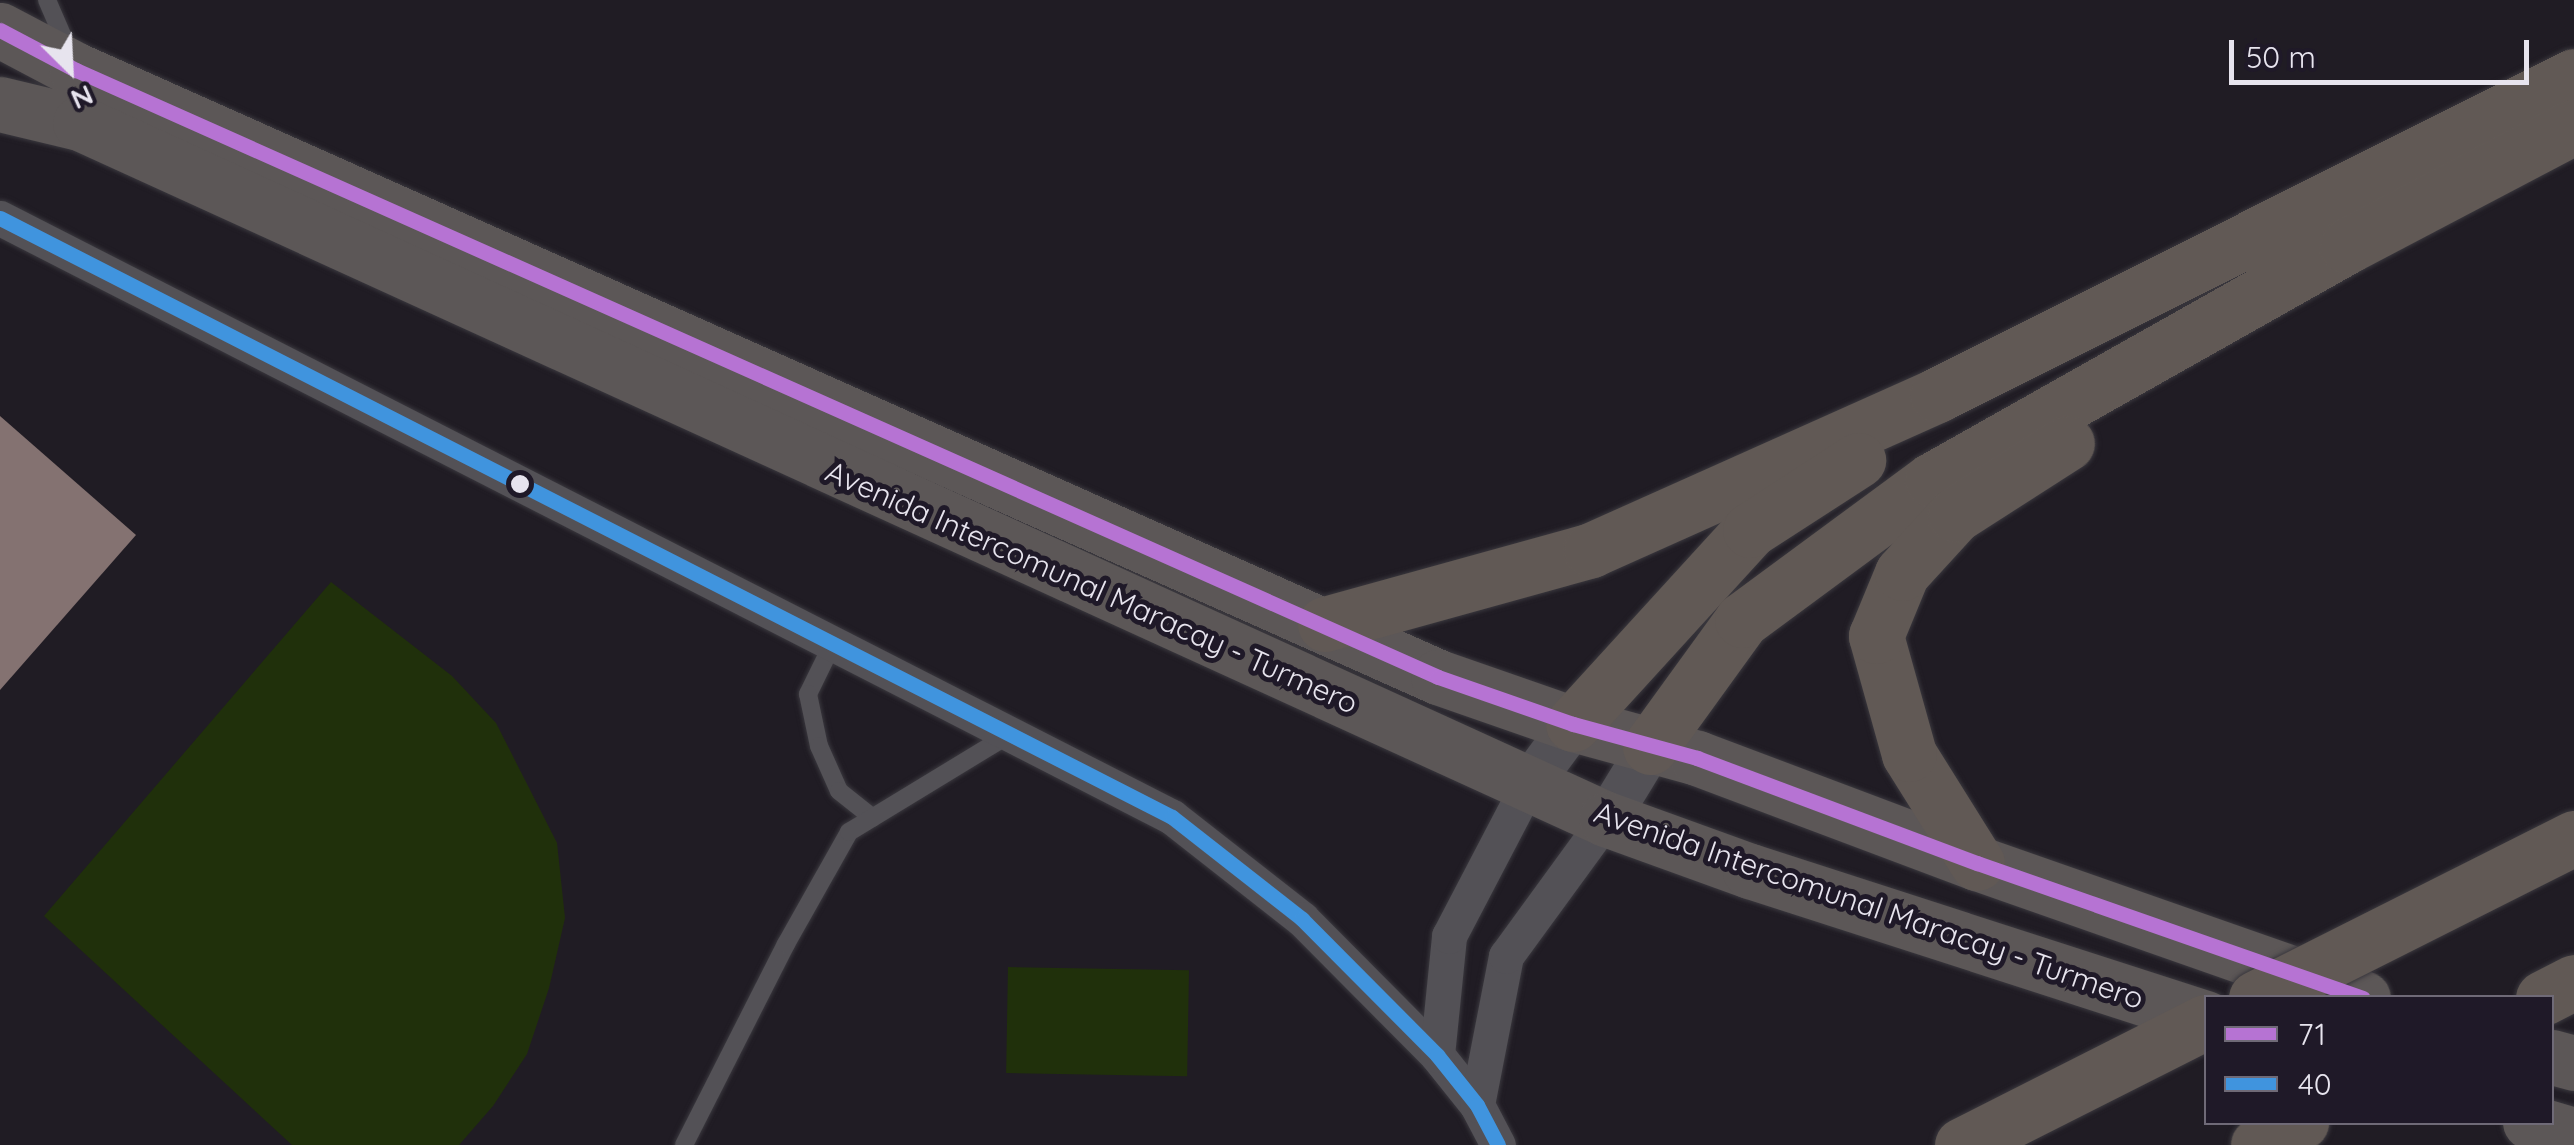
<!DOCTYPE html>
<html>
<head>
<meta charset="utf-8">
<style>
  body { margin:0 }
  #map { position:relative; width:2574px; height:1145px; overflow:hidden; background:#201c24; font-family:Quicksand,sans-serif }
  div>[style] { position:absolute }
  .green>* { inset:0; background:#20300b; transform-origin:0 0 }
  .building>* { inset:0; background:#847271 }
  .roads { filter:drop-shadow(0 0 2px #3a383e) drop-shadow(0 0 2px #3a383e) }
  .service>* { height:18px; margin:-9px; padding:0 9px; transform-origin:9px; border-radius:9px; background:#535156 }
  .minor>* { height:35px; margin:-17.5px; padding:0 17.5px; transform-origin:17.5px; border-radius:17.5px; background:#535156 }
  .tertiary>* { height:45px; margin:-22.5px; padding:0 22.5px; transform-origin:22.5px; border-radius:22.5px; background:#535156 }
  .primary>* { height:55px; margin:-27.5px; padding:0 27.5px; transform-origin:27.5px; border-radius:27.5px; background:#5c5757 }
  .motorway>* { height:55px; margin:-27.5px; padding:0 27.5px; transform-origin:27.5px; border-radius:27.5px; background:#615955 }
  .bridges { filter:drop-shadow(0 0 2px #3a383e) drop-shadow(0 0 2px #3a383e) }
  .motorway-bridge>* { height:55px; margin:-27.5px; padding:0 27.5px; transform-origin:27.5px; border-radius:27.5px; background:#615955 }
  .bus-1>* { height:15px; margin:-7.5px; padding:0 7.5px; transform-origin:7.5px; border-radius:7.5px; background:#b673d3 }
  .bus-2>* { height:15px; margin:-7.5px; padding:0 7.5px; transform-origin:7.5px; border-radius:7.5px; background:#4094de }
  .dots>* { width:28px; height:28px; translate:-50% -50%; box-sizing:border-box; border:5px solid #1f1928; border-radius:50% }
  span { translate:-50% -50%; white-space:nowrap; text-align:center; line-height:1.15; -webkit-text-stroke:10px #1f1928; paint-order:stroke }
  .street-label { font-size:30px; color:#e7e4ee }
  .legend { position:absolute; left:2204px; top:995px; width:350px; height:130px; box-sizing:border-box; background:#1f1928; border:2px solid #6f6a77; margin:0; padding:12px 18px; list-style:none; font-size:30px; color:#e7e4ee }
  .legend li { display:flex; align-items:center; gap:20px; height:50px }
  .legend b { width:50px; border:2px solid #6f6a77 }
  .north { position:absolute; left:20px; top:20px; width:100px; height:100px; -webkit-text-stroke:8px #1f1928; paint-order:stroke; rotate:156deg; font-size:28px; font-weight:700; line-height:40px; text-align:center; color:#e7e4ee }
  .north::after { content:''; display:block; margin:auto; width:35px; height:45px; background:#e7e4ee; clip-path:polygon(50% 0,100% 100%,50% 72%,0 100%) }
  .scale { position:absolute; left:2229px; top:40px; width:300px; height:45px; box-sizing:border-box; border:5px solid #e7e4ee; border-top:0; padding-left:12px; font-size:30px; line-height:35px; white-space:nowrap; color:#e7e4ee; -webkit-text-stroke:8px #1f1928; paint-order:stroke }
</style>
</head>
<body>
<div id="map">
  <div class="green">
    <i style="clip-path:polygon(331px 582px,452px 676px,496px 723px,557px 843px,565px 918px,549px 988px,527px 1054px,493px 1106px,459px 1145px,292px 1145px,44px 916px)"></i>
    <i style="left:1008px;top:967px;width:181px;height:106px;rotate:1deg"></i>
  </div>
  <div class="building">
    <i style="clip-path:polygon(0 416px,136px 535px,0 690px)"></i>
  </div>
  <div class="roads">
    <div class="service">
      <i style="left:47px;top:0;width:56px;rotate:66.7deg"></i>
      <i style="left:833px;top:643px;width:57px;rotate:116.1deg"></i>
      <i style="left:808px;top:694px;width:53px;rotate:78.1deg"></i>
      <i style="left:819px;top:746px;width:49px;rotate:66deg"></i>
      <i style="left:839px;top:791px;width:43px;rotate:38.5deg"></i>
      <i style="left:684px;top:1145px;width:225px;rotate:-63.1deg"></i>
      <i style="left:786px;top:944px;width:129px;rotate:-60.6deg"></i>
      <i style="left:849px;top:832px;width:188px;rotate:-31.3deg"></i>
    </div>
    <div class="minor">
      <i style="left:0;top:218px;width:1316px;rotate:27.07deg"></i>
      <i style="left:1172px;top:817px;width:165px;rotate:38.1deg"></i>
      <i style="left:1302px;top:919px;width:192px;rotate:45.2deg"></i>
      <i style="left:1437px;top:1055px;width:64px;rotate:51.3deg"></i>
      <i style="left:1477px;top:1105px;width:45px;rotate:62.3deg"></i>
      <i style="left:1437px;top:1055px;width:120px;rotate:-84.2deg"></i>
      <i style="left:1449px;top:936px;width:170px;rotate:-62.4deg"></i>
      <i style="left:1477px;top:1105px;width:152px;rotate:-79deg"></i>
      <i style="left:1506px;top:956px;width:170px;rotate:-53.9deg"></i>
    </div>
    <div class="tertiary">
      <i style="left:1528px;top:785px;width:76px;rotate:-53.6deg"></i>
      <i style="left:1606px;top:819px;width:84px;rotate:-58.6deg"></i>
    </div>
    <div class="primary">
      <i style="left:0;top:30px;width:86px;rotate:27.8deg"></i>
      <i style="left:76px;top:70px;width:1491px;rotate:24.02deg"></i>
      <i style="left:1438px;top:677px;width:143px;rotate:19.2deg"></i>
      <i style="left:1573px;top:724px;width:129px;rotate:15.3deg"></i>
      <i style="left:1697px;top:758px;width:299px;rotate:20.6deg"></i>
      <i style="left:1977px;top:863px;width:409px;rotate:19.3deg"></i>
      <i style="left:0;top:104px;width:82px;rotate:13.4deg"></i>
      <i style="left:80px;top:123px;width:1677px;rotate:24.52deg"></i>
      <i style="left:1606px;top:819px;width:153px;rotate:19.9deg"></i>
      <i style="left:1750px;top:871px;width:479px;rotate:17.9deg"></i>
      <i style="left:2552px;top:1057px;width:23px;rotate:15deg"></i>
      <i style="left:2530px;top:1122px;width:46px;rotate:16.5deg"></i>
    </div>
    <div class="motorway">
      <i style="left:1325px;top:624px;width:276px;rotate:-15.5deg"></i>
      <i style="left:1591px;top:550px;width:379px;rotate:-24.1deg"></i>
      <i style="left:1937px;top:395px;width:712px;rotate:-26.6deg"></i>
      <i style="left:1573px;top:724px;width:263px;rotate:-47.6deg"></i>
      <i style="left:1750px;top:530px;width:129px;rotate:-32.9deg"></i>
      <i style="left:1650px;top:747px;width:157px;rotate:-54.1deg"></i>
      <i style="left:1742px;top:620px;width:236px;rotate:-36.4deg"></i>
      <i style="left:1932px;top:480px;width:476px;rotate:-29.4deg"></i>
      <i style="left:2347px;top:246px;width:256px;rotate:-27.7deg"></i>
      <i style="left:1977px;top:863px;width:128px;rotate:-122deg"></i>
      <i style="left:1909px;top:754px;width:123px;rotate:-105.6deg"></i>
      <i style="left:1876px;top:636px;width:68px;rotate:-67.6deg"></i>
      <i style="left:1902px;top:573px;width:79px;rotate:-47.6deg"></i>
      <i style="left:1955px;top:515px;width:133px;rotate:-32.7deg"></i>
      <i style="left:2543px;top:998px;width:35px;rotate:-27deg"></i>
      <i style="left:1962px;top:1145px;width:273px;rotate:-26.8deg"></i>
      <i style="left:2258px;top:1145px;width:49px;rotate:-28.1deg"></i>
    </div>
  </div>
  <div class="bridges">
    <div class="motorway-bridge">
      <i style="left:2256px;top:998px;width:356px;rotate:-26.7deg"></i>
    </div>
  </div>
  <div class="bus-1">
    <i style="left:0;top:30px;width:86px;rotate:27.8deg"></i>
    <i style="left:76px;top:70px;width:1491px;rotate:24.02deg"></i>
    <i style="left:1438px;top:677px;width:143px;rotate:19.2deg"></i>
    <i style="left:1573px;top:724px;width:129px;rotate:15.3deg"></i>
    <i style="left:1697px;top:758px;width:299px;rotate:20.6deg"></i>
    <i style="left:1977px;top:863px;width:409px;rotate:19.3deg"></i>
  </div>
  <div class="bus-2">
    <i style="left:0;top:218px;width:1316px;rotate:27.07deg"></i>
    <i style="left:1172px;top:817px;width:165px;rotate:38.1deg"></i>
    <i style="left:1302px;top:919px;width:192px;rotate:45.2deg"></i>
    <i style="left:1437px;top:1055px;width:64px;rotate:51.3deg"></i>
    <i style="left:1477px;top:1105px;width:45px;rotate:62.3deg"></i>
  </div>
  <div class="dots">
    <i style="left:520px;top:484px;background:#e7e4ee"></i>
  </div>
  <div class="street-label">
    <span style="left:1092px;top:587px;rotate:24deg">Avenida Intercomunal Maracay - Turmero</span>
    <span style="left:1869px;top:905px;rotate:19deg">Avenida Intercomunal Maracay - Turmero</span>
  </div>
  <ul class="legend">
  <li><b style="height:12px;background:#b673d3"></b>71</li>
  <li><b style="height:12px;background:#4094de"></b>40</li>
  </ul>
  <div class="north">N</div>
  <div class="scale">50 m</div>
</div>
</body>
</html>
